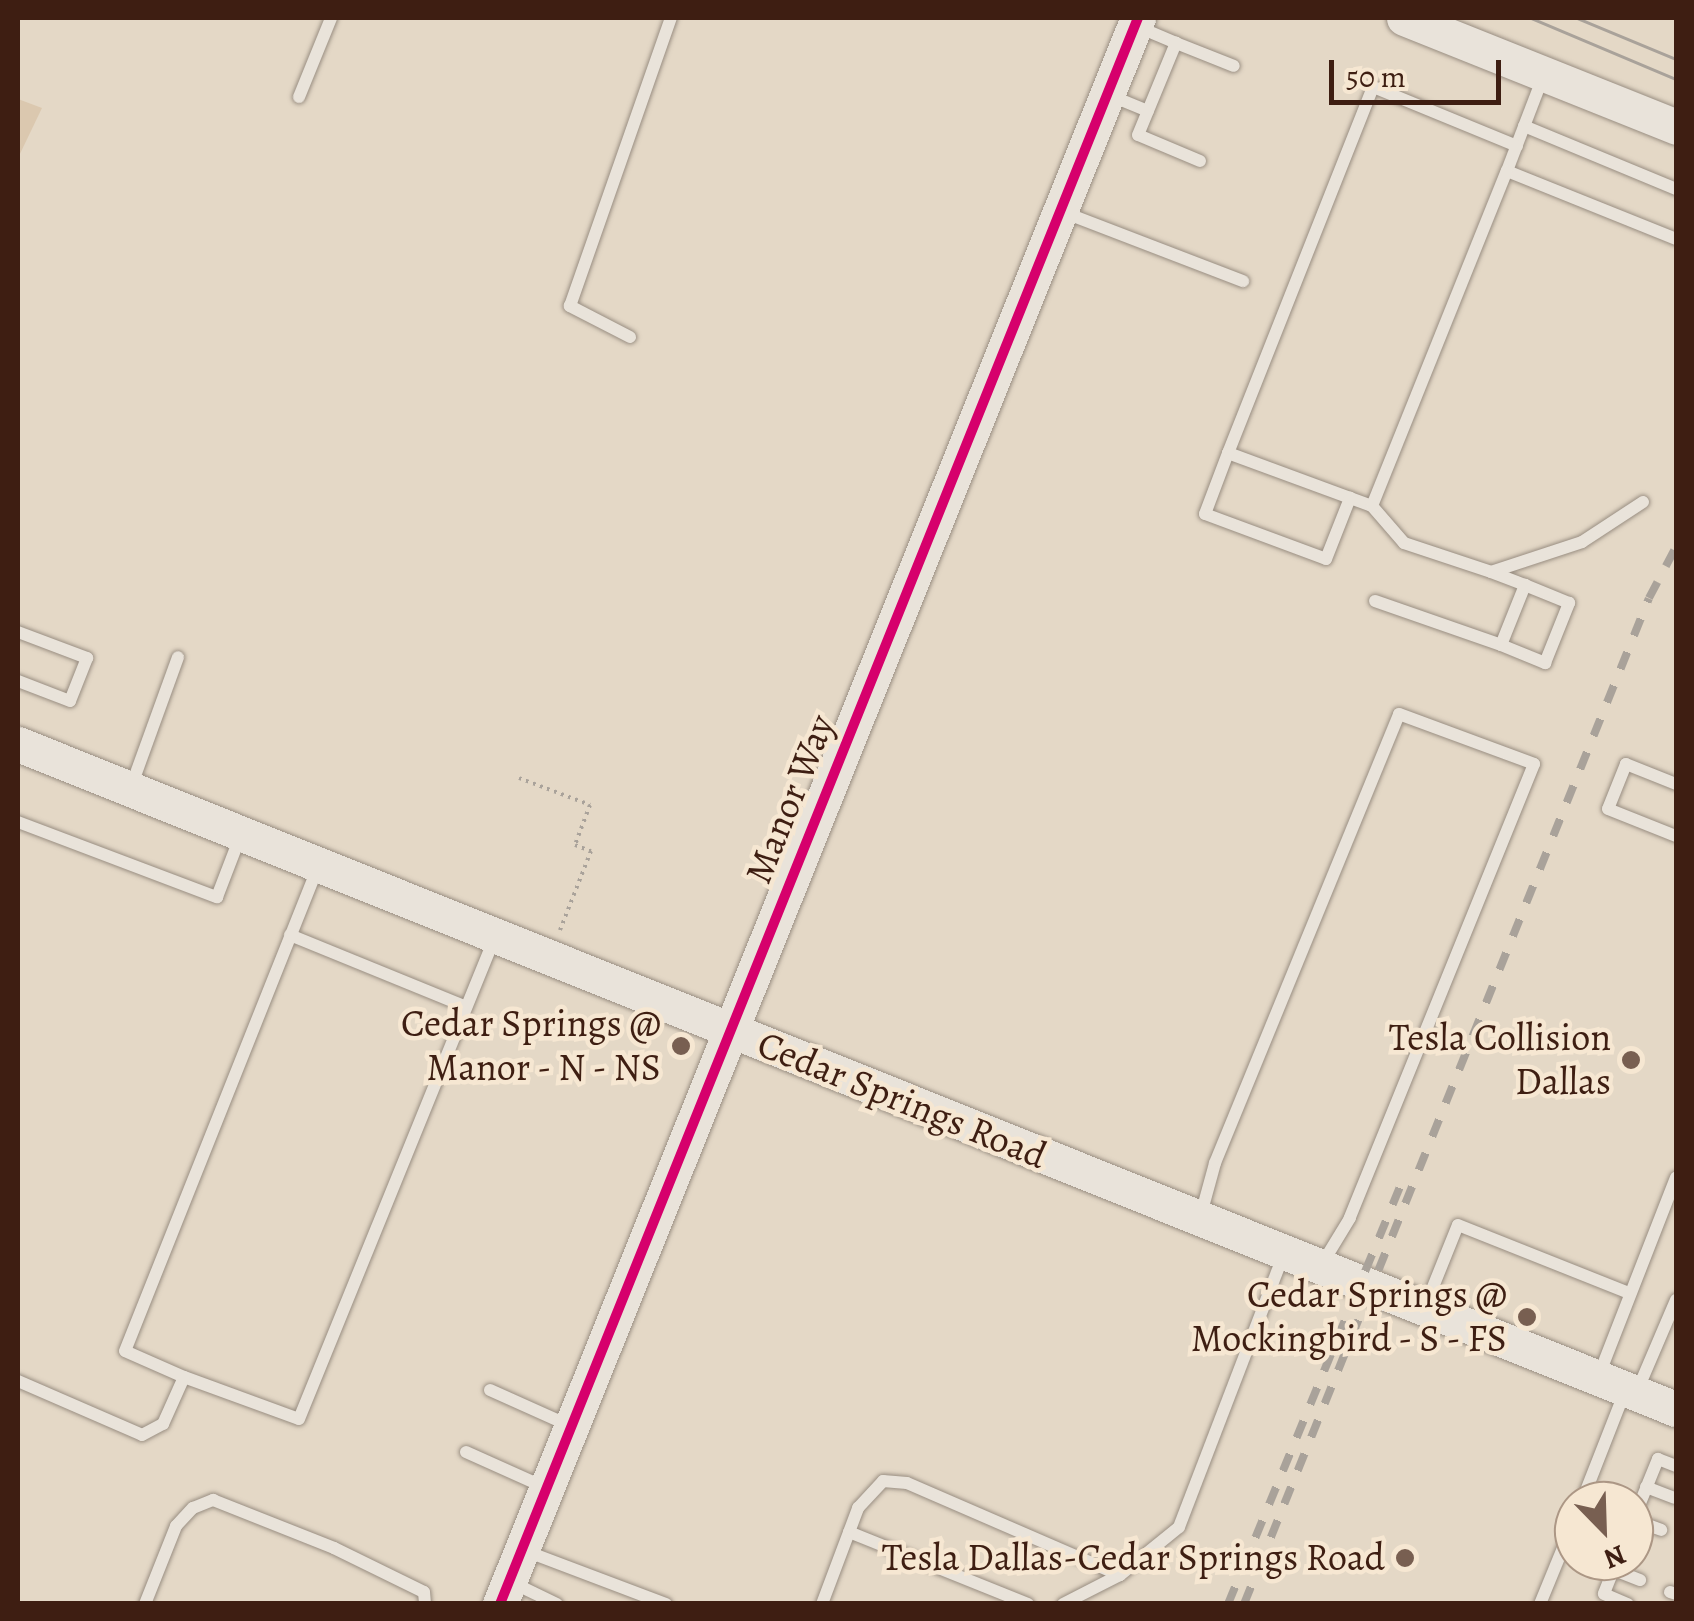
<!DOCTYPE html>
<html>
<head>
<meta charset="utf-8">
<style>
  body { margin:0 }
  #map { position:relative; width:1694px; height:1621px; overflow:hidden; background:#e4d8c6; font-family:Alegreya,serif }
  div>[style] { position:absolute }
  .green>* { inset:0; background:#dbc8af }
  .path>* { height:4px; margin-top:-2px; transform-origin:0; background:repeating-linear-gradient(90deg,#a9a29a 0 2.5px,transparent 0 7.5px) }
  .roads { filter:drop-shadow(0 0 2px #998e82) drop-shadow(0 0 2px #998e82) }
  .lane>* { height:12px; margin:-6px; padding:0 6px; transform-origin:6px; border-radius:6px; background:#e9e3da }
  .secondary>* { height:35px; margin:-17.5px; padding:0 17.5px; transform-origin:17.5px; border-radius:17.5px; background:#e9e3da }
  .tram>* { height:2.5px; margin:-1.25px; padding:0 1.25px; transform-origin:1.25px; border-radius:1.25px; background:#a9a29a }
  .rail>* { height:8px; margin-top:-4px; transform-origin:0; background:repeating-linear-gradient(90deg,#a9a29a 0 18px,transparent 0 36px) }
  .cycleway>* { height:10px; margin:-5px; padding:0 5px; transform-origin:5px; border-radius:5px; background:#d6006c }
  .dots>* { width:28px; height:28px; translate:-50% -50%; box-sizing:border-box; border:5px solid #f6e7d2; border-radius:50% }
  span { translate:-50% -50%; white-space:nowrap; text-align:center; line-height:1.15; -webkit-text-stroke:9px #f6e7d2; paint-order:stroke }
  .street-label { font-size:38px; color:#3e1e12 }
  .poi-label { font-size:38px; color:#3e1e12 }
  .right { translate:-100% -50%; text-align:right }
  .frame { position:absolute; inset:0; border:20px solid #3e1e12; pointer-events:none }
  .north { position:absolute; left:1554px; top:1481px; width:100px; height:100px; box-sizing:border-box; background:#f6e7d2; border:2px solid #ac9785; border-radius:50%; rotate:157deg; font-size:28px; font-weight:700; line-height:40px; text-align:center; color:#3e1e12 }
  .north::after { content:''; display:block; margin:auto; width:35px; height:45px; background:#785f51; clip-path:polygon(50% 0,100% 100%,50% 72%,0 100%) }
  .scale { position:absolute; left:1329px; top:60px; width:172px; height:45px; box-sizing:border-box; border:5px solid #3e1e12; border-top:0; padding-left:12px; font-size:30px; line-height:35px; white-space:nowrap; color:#3e1e12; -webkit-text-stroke:8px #f6e7d2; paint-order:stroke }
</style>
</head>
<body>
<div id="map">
  <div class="green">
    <i style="clip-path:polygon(18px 99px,42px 108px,18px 158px)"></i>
  </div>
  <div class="path">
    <i style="left:519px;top:778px;width:76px;rotate:20.8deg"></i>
    <i style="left:590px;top:805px;width:43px;rotate:110.6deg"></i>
    <i style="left:575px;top:845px;width:17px;rotate:21deg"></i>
    <i style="left:591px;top:851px;width:85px;rotate:111.4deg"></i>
  </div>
  <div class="roads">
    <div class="lane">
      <i style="left:1136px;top:26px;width:43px;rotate:23deg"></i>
      <i style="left:1543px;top:77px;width:101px;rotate:111deg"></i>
      <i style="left:1507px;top:171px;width:182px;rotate:21.9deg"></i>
      <i style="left:1109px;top:95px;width:42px;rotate:22.3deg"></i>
      <i style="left:299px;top:97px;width:85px;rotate:-67.9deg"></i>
      <i style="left:1524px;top:126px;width:165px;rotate:22.5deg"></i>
      <i style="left:1517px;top:146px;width:156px;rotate:-157.7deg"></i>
      <i style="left:1373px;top:87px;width:394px;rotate:111.6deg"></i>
      <i style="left:1228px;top:453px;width:153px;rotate:20.2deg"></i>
      <i style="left:1372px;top:506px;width:49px;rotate:49.1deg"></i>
      <i style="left:1404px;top:543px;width:92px;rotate:18.4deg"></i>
      <i style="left:1491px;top:572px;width:96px;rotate:-18.2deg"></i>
      <i style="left:1582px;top:542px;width:73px;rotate:-33.3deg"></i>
      <i style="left:1200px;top:161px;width:67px;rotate:-157.2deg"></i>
      <i style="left:1138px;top:135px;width:100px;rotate:-67.6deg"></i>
      <i style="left:1176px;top:43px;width:62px;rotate:21.6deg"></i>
      <i style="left:1063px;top:212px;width:193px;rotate:21deg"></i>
      <i style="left:630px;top:337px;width:68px;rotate:-152.7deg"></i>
      <i style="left:570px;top:306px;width:305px;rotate:-70.7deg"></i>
      <i style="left:1228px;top:453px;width:65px;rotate:110.7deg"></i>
      <i style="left:1205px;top:514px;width:129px;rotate:20.4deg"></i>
      <i style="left:1326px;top:559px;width:66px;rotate:-68.5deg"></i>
      <i style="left:1372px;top:506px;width:361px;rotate:-68.1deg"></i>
      <i style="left:1375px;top:601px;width:133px;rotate:19.2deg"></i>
      <i style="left:1501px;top:645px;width:65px;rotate:-68.2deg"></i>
      <i style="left:1525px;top:585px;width:36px;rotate:-159deg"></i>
      <i style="left:18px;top:632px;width:74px;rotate:20.6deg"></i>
      <i style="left:87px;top:658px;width:46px;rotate:111.6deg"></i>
      <i style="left:70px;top:701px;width:56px;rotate:-159deg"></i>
      <i style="left:1501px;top:645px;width:48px;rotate:22.2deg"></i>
      <i style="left:1545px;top:663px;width:65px;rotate:-68.2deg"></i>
      <i style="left:1569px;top:603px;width:48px;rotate:-157.8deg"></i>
      <i style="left:1676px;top:784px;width:54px;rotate:-158.2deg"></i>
      <i style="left:1626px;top:764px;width:48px;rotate:111.8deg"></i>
      <i style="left:1608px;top:809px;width:73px;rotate:21.7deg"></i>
      <i style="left:131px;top:787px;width:138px;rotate:-70.1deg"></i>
      <i style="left:18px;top:822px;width:213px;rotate:20.7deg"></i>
      <i style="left:217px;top:897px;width:64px;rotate:-69deg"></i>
      <i style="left:290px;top:935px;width:190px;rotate:22.2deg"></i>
      <i style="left:1200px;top:1218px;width:57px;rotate:-74.7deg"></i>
      <i style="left:1215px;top:1163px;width:485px;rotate:-67.7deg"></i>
      <i style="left:1399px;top:714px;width:144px;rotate:20.3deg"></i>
      <i style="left:1534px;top:764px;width:490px;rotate:112.1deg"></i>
      <i style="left:1350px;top:1218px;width:54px;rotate:121.3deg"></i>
      <i style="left:1425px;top:1307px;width:88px;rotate:-68.1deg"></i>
      <i style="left:1458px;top:1225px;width:184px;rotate:21.7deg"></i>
      <i style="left:1599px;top:1375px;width:212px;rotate:-68.7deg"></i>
      <i style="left:184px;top:1377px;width:122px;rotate:20.1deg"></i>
      <i style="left:299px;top:1419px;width:520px;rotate:-67.87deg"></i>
      <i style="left:18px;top:1381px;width:135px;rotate:23.5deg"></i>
      <i style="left:142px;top:1435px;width:24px;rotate:-28deg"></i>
      <i style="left:163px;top:1424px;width:51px;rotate:-65.9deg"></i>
      <i style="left:184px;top:1377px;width:64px;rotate:-156.2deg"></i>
      <i style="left:125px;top:1351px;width:521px;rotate:-68.26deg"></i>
      <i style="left:1638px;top:1389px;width:97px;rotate:-66.9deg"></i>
      <i style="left:490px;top:1390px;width:85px;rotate:24.2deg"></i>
      <i style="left:466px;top:1452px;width:85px;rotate:24.2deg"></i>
      <i style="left:1646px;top:1487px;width:30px;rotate:21deg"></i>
      <i style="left:1582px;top:1501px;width:118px;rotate:-68.6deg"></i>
      <i style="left:1634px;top:1518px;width:64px;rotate:-67.9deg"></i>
      <i style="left:1658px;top:1459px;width:19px;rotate:21deg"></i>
      <i style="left:1634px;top:1520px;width:29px;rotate:20deg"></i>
      <i style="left:849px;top:1532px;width:193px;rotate:21.9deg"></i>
      <i style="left:523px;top:1550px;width:153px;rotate:20.7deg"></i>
      <i style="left:1617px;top:1561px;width:35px;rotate:112deg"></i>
      <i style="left:1604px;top:1594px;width:26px;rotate:23deg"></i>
      <i style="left:1614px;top:1570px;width:28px;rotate:21deg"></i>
      <i style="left:511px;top:1582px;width:51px;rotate:25.6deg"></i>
      <i style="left:1670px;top:1592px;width:6px;rotate:18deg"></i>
      <i style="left:145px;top:1604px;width:84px;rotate:-68.3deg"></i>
      <i style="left:176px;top:1526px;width:25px;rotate:-47deg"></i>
      <i style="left:193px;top:1508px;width:22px;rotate:-22deg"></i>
      <i style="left:213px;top:1500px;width:130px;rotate:21.6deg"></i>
      <i style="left:334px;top:1548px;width:100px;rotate:26.1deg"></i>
      <i style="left:424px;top:1592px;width:12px;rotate:85deg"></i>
      <i style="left:822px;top:1604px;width:103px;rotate:-69.4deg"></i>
      <i style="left:858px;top:1508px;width:37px;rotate:-47deg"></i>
      <i style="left:883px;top:1481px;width:24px;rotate:5deg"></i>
      <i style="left:907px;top:1483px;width:232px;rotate:23.4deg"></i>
      <i style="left:1063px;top:1604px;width:64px;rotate:-27deg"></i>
      <i style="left:1120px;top:1575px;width:76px;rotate:-39.1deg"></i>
      <i style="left:1179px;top:1527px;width:292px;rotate:-69deg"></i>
      <i style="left:1540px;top:1604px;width:90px;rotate:-67.7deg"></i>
    </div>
    <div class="secondary">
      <i style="left:1404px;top:18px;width:293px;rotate:21.8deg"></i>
      <i style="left:18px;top:744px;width:1786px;rotate:21.86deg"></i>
      <i style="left:500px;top:1604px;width:1710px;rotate:-68.09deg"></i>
    </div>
  </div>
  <div class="tram">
    <i style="left:1531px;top:18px;width:157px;rotate:22.8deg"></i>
    <i style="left:1577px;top:18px;width:107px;rotate:22.5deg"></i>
  </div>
  <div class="rail">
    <i style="left:1228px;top:1604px;width:451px;rotate:-67.6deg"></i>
    <i style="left:1244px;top:1604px;width:1084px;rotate:-68.07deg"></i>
    <i style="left:1649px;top:598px;width:58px;rotate:-62.1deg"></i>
  </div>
  <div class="cycleway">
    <i style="left:500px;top:1604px;width:1710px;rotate:-68.09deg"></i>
  </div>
  <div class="dots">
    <i style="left:681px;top:1046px;background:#785f51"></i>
    <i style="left:1631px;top:1060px;background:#785f51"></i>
    <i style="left:1527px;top:1317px;background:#785f51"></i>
    <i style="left:1405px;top:1558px;background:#785f51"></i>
  </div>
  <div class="street-label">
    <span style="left:790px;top:799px;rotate:-68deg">Manor Way</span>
    <span style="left:902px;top:1100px;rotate:22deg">Cedar Springs Road</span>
  </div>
  <div class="poi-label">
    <span class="right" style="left:661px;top:1046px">Cedar Springs @<br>Manor - N - NS</span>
    <span class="right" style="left:1611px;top:1060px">Tesla Collision<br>Dallas</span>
    <span class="right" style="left:1507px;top:1317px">Cedar Springs @<br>Mockingbird - S - FS</span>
    <span class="right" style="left:1385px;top:1558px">Tesla Dallas-Cedar Springs Road</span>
  </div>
  <div class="frame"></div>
  <div class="north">N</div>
  <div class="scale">50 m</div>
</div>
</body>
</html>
